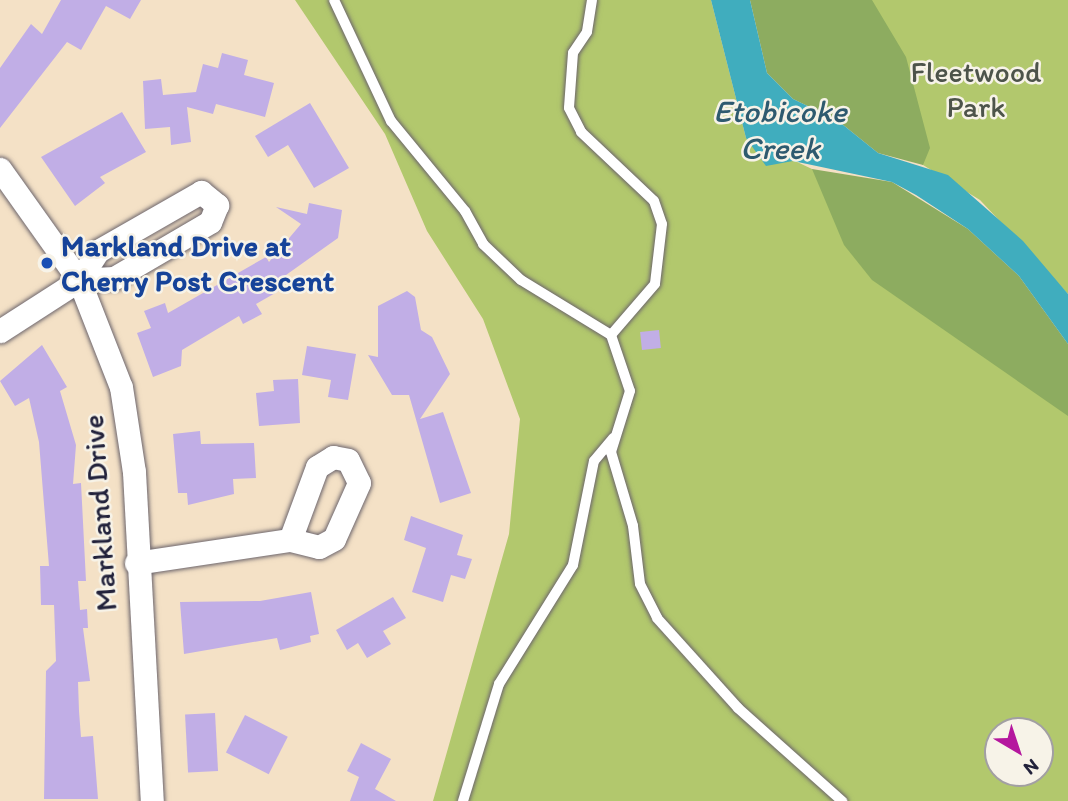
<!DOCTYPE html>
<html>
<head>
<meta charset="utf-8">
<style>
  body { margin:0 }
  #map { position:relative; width:1068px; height:801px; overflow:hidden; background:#f4e1c6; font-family:Itim,sans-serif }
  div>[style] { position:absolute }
  .green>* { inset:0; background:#b2c86d }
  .forest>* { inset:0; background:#8dac60 }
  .water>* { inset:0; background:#40adbe }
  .building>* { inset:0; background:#c1aee6; transform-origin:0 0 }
  .roads { filter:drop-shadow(0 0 2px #6c656c) drop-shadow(0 0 2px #6c656c) }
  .lane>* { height:10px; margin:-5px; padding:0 5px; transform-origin:5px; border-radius:5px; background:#fff }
  .street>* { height:23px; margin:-11.5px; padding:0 11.5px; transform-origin:11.5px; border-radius:11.5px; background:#fff }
  .dots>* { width:19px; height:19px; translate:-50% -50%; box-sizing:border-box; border:4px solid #f7f3e8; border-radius:50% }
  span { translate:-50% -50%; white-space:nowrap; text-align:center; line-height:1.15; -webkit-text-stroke:5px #f7f3e8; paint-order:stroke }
  .park-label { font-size:30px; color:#4d544a }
  .transit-label { font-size:30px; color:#164399; font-weight:700 }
  .left { translate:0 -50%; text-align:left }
  .street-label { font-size:30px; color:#22223b }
  .water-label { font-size:32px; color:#2e5a6f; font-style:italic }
  .north { position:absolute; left:984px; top:717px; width:70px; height:70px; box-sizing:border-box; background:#f7f3e8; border:2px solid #a29fa3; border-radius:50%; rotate:141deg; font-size:19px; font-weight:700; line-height:28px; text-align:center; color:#22223b }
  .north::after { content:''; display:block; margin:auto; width:24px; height:32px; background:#b5179e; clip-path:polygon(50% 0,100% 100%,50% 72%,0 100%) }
</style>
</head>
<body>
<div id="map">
  <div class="green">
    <i style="clip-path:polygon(evenodd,295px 0,711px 0,746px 138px,812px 169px,1068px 344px,1068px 801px,433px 801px,509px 534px,520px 419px,483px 319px,427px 231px,385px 134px,295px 0,998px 731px,1040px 731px,1040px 773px,998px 773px,998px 731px)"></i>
    <i style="clip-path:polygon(750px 0,1068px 0,1068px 294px,980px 200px,923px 165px)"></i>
  </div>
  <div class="forest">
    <i style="clip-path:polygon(750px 0,872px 0,906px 57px,930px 148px,923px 165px,878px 153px,837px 120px,793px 99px,767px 73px)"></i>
    <i style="clip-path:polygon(812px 169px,892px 182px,968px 229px,1019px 276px,1068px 344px,1068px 416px,872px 280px,844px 245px)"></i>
  </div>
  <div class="water">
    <i style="clip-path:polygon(711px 0,750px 0,767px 73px,793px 99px,837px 120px,878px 153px,948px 175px,1023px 241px,1068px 294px,1068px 344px,1019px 276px,968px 229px,916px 195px,892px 182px,793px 161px,766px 166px,746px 138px)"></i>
  </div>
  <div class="building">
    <i style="clip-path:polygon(61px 0,141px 0,130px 19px,106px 6px,81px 50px,67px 42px,0 128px,0 68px,31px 24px,42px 34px)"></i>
    <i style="clip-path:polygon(222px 53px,248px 60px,244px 75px,274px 83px,265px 117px,216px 104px,213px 114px,187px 107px,191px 142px,171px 145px,170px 127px,145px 129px,143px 81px,161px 79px,163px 95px,196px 92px,203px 64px,218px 68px)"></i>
    <i style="clip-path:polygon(310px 103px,349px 168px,314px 188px,288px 145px,268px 157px,255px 136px)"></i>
    <i style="clip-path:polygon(122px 112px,146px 152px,100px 177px,105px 183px,75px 206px,41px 157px)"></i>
    <i style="clip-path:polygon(309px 203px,342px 210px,338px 238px,279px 280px,284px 288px,256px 304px,262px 314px,243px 324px,239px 316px,182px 350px,181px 366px,153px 377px,137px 333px,151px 328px,144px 311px,165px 303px,168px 313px,266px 257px,269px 262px,301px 224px,276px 207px,307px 214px)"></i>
    <i style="clip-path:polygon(407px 291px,415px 297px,421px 330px,432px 337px,450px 374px,420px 419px,443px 412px,471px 493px,440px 503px,409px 395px,392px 395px,368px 355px,378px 357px,378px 306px)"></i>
    <i style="left:659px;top:330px;width:18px;height:19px;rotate:84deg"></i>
    <i style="clip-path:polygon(42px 345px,67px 387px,60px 391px,76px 445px,73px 484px,81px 483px,86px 581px,78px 581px,80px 610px,87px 609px,88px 628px,83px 628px,90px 681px,78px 682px,79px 711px,81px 737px,93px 736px,98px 799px,44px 799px,46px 671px,56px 661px,54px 605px,41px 605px,40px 566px,49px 566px,39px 442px,29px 398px,15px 406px,0 381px)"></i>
    <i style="clip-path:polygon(307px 346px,356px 354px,348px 400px,328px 397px,331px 380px,302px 375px)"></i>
    <i style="clip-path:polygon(298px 379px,300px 423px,259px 426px,256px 393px,274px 391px,273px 380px)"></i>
    <i style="clip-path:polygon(200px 431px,201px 444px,254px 443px,256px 478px,233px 479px,234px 494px,188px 505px,187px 493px,178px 493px,173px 434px)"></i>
    <i style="clip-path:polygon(411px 516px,463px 535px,457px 555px,472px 559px,465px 579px,451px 575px,443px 602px,412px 592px,426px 548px,404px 540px)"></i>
    <i style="clip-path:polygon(311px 592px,319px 634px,310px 636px,311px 642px,280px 650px,277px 638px,184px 654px,180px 602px,260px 601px)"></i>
    <i style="clip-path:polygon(393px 597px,406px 618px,383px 631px,391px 644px,367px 658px,358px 643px,347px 650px,336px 630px)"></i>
    <i style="left:215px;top:713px;width:58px;height:30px;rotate:87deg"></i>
    <i style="left:245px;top:715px;width:48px;height:42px;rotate:27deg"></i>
    <i style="clip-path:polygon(361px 743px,391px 759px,375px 789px,396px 801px,350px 801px,359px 777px,347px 771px)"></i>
  </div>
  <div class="roads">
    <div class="lane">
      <i style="left:334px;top:0;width:134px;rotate:64.8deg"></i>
      <i style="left:391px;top:121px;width:117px;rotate:50.6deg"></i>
      <i style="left:465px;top:211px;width:38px;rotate:61deg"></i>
      <i style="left:483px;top:244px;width:52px;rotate:43.5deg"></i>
      <i style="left:521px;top:280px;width:105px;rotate:31.4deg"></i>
      <i style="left:611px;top:335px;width:59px;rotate:71.3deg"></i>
      <i style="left:630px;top:391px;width:64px;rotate:107.3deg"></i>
      <i style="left:611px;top:452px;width:77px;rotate:73.4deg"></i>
      <i style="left:633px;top:526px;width:58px;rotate:83.1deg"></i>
      <i style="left:640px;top:584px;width:38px;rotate:63deg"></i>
      <i style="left:657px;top:618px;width:121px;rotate:48deg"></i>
      <i style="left:738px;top:708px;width:140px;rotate:41.8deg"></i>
      <i style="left:592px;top:0;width:32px;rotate:99deg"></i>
      <i style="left:587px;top:32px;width:25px;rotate:124deg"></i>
      <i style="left:573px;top:53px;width:55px;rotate:94.2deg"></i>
      <i style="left:569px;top:108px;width:27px;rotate:63deg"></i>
      <i style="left:581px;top:132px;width:100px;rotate:43.4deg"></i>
      <i style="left:654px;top:201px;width:24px;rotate:71deg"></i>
      <i style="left:662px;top:224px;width:60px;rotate:96.7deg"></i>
      <i style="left:655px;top:284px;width:67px;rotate:130.8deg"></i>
      <i style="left:463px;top:801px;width:122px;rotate:-72.9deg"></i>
      <i style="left:499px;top:684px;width:140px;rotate:-58.1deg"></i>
      <i style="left:573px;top:565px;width:106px;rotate:-78.6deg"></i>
      <i style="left:594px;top:461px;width:30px;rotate:-50deg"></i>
    </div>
    <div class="street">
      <i style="left:0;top:169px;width:136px;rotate:54.6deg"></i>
      <i style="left:79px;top:280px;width:115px;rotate:68.6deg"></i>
      <i style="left:121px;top:387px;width:86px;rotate:81.3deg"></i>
      <i style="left:134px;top:472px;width:329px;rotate:86.9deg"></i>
      <i style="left:201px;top:192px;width:21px;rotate:39deg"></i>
      <i style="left:217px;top:205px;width:18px;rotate:112deg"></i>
      <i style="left:210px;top:222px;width:111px;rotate:149.7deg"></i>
      <i style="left:114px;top:278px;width:35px;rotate:177deg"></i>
      <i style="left:79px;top:280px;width:35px;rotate:-57deg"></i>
      <i style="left:98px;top:251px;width:119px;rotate:-29.8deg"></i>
      <i style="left:0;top:331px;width:94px;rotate:-32.8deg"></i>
      <i style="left:136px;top:563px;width:156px;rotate:-8.5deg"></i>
      <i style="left:290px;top:540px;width:78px;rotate:-69.7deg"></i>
      <i style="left:317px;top:467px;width:19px;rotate:-32deg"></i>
      <i style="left:333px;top:457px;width:15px;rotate:11deg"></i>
      <i style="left:348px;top:460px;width:25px;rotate:64deg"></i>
      <i style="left:359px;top:483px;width:61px;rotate:114.1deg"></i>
      <i style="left:334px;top:539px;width:17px;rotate:152deg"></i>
      <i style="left:319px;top:547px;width:30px;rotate:-166deg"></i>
    </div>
  </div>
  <div class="dots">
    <i style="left:47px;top:263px;background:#1a4fb4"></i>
  </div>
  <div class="park-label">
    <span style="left:976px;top:89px">Fleetwood<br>Park</span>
  </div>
  <div class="transit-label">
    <span class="left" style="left:61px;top:263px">Markland Drive at<br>Cherry Post Crescent</span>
  </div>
  <div class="street-label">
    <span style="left:100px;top:513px;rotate:-94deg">Markland Drive</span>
  </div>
  <div class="water-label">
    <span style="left:780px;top:130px">Etobicoke<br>Creek</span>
  </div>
  <div class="north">N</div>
</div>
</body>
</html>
